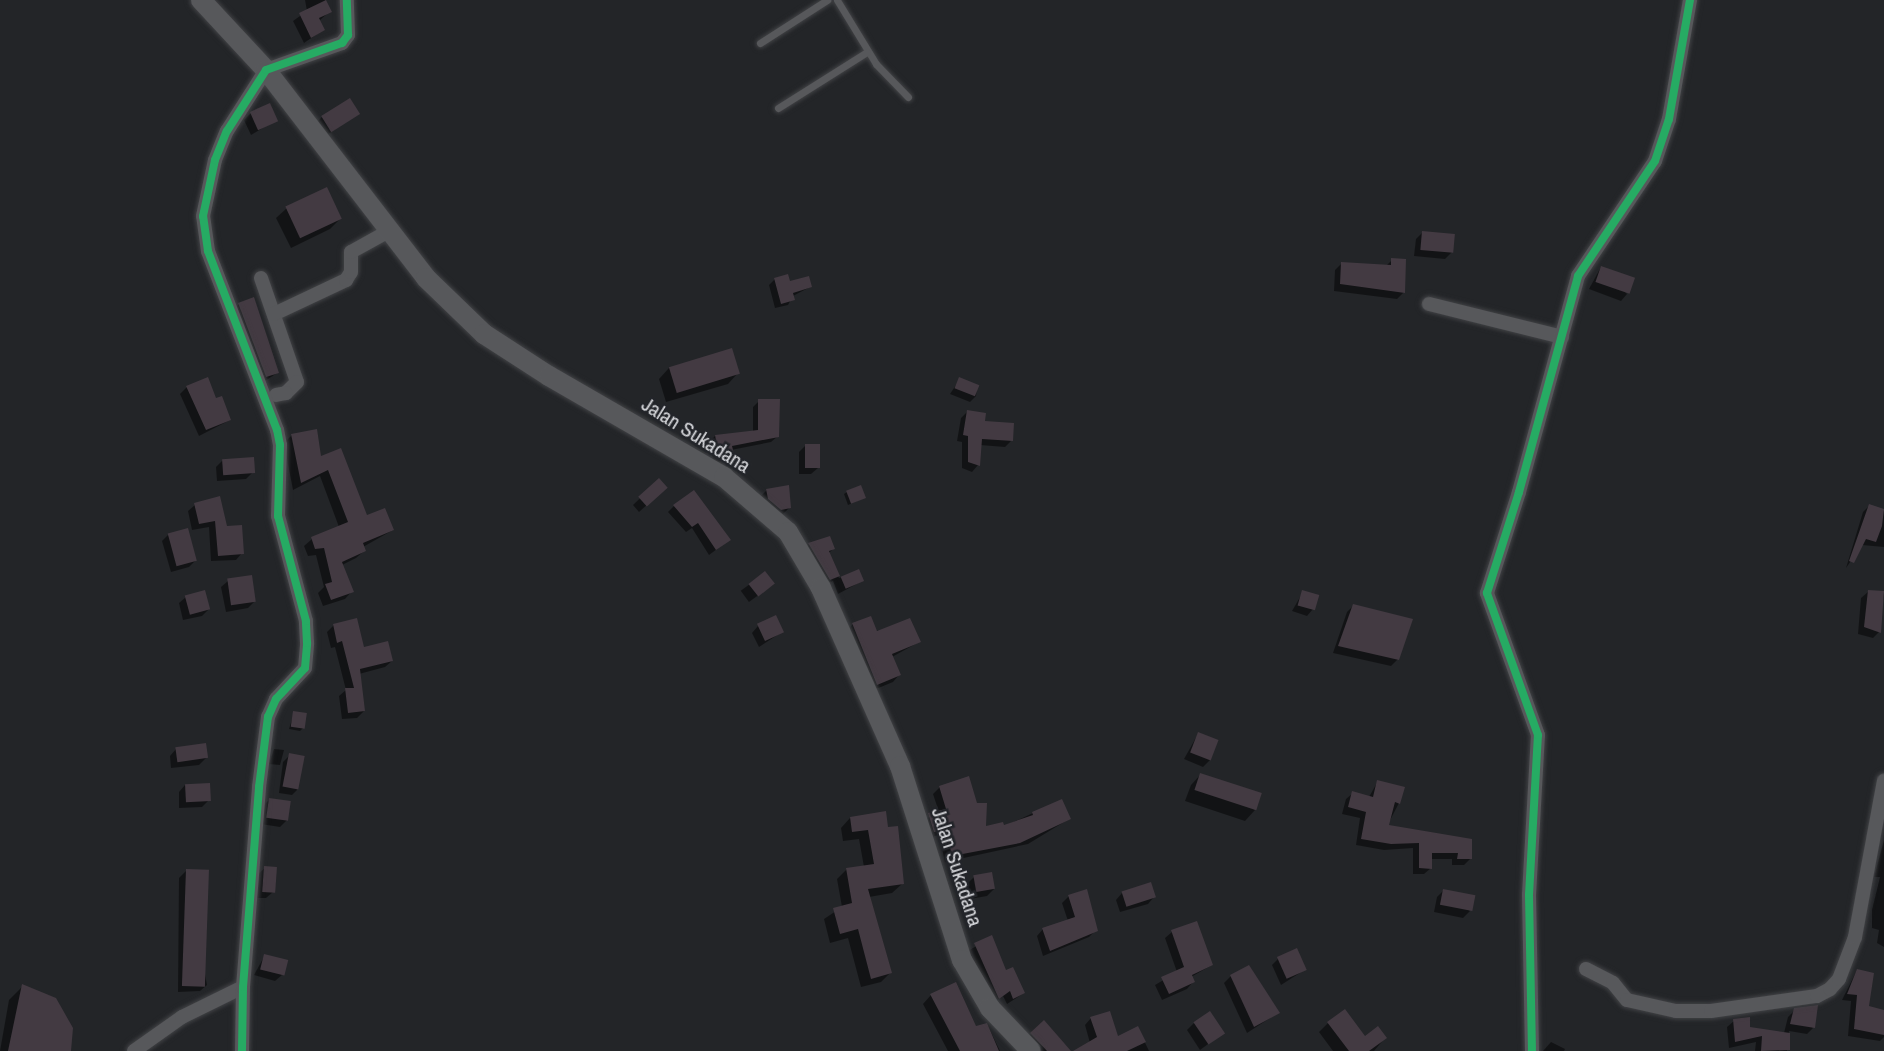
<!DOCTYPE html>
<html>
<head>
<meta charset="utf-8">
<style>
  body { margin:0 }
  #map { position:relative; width:1884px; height:1051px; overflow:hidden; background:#232528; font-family:"Archivo Narrow",sans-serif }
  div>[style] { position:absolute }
  .shadow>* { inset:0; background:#0007; transform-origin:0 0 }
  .building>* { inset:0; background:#433a42; transform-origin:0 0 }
  .roads { filter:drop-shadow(0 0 2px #414245) drop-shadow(0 0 2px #414245) }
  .service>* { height:7px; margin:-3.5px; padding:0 3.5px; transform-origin:3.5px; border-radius:3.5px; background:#57585b }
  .minor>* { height:14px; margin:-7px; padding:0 7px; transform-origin:7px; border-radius:7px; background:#57585b }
  .secondary>* { height:20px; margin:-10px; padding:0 10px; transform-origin:10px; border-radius:10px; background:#57585b }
  .cycleway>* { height:8px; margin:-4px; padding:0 4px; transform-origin:4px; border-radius:4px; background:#26ab63 }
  span { translate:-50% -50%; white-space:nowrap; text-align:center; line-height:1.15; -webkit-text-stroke:5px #222429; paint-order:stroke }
  .street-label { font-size:21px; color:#d7d8dc }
</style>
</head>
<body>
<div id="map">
  <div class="shadow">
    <i style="clip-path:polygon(305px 0,325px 0,330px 11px,319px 21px,323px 30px,304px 43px,293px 21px,307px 11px)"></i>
    <i style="clip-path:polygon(251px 113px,276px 120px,251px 135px,244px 120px)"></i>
    <i style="clip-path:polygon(358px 113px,324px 137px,316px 123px,322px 117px)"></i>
    <i style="clip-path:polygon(287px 208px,340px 219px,330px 229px,291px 248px,276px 218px)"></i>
    <i style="clip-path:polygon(1422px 233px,1452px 252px,1445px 259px,1414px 256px,1416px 239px)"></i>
    <i style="clip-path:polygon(1392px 260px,1404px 292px,1397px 299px,1334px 291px,1335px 270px,1342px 263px,1386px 266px)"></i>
    <i style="clip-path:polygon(1601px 267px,1627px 294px,1621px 301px,1589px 289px)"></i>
    <i style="clip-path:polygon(775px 279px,789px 283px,810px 287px,793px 296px,788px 305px,775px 308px,769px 285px)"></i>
    <i style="clip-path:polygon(239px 304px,277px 373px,256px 387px,228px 314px)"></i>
    <i style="clip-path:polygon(669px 368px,738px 373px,728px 384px,666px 402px,659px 379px)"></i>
    <i style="clip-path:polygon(960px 379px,977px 386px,976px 396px,970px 402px,950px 394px)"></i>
    <i style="clip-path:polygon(187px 387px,215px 400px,230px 420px,199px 436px,180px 394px)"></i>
    <i style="clip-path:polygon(759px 401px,778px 436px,771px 442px,731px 450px,726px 460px,714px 463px,709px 442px,715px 436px,753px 432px,753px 407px)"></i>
    <i style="clip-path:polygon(968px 411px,1011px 441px,1005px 447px,980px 445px,978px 465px,972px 472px,962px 468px,962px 442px,957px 441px,961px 418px)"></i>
    <i style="clip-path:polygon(292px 435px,320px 458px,366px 517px,393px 530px,363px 547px,364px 551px,356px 558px,342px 565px,352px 591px,345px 599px,323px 606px,318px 593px,324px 587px,316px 555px,308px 556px,304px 546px,312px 539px,339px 527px,320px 476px,293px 490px,284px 443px)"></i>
    <i style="clip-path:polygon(806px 445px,818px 468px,811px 474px,799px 474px,799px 452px)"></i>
    <i style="clip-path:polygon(223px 460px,253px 472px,246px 479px,217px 481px,216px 467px)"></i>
    <i style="clip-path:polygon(659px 480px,659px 494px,639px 512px,633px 505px)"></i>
    <i style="clip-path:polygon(767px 490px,790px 507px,783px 514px,773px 516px,760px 497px)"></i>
    <i style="clip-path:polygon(847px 492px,864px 498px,848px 505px,844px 494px)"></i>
    <i style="clip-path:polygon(195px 505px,225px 527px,242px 553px,236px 560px,211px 561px,209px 527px,192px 530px,188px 511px)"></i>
    <i style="clip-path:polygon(674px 506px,729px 540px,709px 555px,692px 528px,686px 532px,668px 512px)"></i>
    <i style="clip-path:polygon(1869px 506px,1884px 511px,1884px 547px,1862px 545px,1846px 568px,1863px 512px)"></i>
    <i style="clip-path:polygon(168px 535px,195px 561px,189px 567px,171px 572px,162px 541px)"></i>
    <i style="clip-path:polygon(809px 544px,833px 549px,829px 553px,839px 578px,859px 571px,862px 581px,838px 594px,833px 581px,823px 586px,803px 551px)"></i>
    <i style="left:765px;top:573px;width:14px;height:30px;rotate:54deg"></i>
    <i style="clip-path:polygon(228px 581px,255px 601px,248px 608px,226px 612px,221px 587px)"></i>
    <i style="clip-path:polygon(1303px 592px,1313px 609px,1307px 616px,1292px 611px)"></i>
    <i style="clip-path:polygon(1868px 592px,1884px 593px,1879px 632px,1873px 638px,1858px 634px,1861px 598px)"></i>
    <i style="clip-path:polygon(186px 597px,209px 609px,202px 616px,183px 620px,179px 603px)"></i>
    <i style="clip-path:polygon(1354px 605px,1398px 659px,1391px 666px,1333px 653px,1347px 612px)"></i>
    <i style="clip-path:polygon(853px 624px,919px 642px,892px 657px,899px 675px,893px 682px,871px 691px,846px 631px)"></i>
    <i style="clip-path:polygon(334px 625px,363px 649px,392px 661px,385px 667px,359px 674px,364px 711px,357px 718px,342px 719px,339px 696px,346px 690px,335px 647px,331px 648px,327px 632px)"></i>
    <i style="clip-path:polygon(758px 626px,782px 632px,759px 647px,752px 633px)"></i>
    <i style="clip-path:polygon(294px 713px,303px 728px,300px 731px,289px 729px)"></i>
    <i style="clip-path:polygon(1198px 734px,1210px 760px,1203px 767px,1184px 759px)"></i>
    <i style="clip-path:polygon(176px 749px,206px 758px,199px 765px,171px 768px,170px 756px)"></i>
    <i style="clip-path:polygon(274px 749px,284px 750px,280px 765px,269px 764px)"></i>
    <i style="clip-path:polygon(290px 755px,298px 789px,292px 795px,279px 793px,283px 762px)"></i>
    <i style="clip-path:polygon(1201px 774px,1255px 810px,1245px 821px,1185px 801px,1191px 785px)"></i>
    <i style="clip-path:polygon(1378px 781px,1399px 803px,1387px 826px,1471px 840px,1471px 858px,1464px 865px,1452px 865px,1452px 859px,1431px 859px,1431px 868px,1424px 874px,1413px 874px,1413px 848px,1384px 850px,1356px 845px,1360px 818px,1342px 814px,1346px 799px,1353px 793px,1369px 797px)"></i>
    <i style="clip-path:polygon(185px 785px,209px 800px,202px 807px,179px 808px,179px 792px)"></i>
    <i style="clip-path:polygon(940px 787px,984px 828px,1003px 827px,1033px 813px,1069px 819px,1028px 844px,945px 862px,939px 835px,927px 838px,922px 821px,939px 812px,933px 794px)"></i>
    <i style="clip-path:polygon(270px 799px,287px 820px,280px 827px,261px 824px,263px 806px)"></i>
    <i style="clip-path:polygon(850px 818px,887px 829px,902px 884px,892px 893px,869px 897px,890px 973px,881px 982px,861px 987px,848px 938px,830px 943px,824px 919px,842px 907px,837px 879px,847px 869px,864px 867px,859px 839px,843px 841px,841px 828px)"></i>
    <i style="clip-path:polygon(1884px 840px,1884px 947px,1877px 943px,1879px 930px,1872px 928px,1872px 910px,1880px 877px,1874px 877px)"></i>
    <i style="clip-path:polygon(265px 868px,273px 892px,266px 898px,256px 898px,258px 874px)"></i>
    <i style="clip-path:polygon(186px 871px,207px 985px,200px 991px,178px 992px,179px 878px)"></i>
    <i style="clip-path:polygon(974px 877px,994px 889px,987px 896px,970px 899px,967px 884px)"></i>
    <i style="clip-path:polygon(1444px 890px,1470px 911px,1463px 918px,1434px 912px,1437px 897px)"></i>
    <i style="clip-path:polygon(1122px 893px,1154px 897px,1148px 904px,1120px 912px,1116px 900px)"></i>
    <i style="clip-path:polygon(1069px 896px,1096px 930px,1089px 937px,1043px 956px,1037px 936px,1043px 929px,1068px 921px,1062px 903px)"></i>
    <i style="clip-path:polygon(1172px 932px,1212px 965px,1191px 977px,1193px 982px,1187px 989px,1162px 1000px,1155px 985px,1177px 972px,1165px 938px)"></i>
    <i style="clip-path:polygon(991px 937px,1006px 972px,1024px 993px,1007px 1004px,1003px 996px,992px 1004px,968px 951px)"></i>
    <i style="clip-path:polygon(265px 955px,282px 975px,275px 981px,254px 975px)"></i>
    <i style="clip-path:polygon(1278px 959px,1306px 969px,1281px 985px,1272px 965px)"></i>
    <i style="clip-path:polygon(1857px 970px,1868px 1007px,1884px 1012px,1884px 1037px,1880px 1041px,1848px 1036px,1851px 1001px,1842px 1000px)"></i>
    <i style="clip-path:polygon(1231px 976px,1278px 1013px,1247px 1033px,1224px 983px)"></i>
    <i style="clip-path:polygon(23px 986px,69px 1051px,0 1051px,9px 1000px)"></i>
    <i style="clip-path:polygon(931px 995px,976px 1028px,987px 1024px,1000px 1051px,948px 1051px,923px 1004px)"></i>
    <i style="clip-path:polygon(1795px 1010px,1813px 1028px,1807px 1034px,1789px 1031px,1787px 1051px,1755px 1051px,1756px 1042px,1729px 1048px,1727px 1027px,1734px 1021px,1749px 1028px,1784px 1033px,1788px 1017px)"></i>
    <i style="clip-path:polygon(1091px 1018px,1117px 1038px,1138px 1028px,1149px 1051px,1076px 1051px,1090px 1043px,1085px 1025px)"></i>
    <i style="clip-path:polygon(1194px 1023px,1223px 1033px,1200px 1050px,1187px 1030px)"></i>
    <i style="clip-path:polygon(1328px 1023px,1364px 1038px,1385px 1038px,1374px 1051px,1333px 1051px,1319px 1032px)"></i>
    <i style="clip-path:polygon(1031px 1034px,1056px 1051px,1034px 1051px,1025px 1040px)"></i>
    <i style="clip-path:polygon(1551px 1042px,1565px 1049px,1564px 1051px,1543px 1051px)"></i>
  </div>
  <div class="building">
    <i style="clip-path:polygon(326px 0,332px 12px,319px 18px,325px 30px,311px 38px,299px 13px)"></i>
    <i style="left:350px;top:98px;width:19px;height:34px;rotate:58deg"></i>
    <i style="left:270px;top:103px;width:20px;height:22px;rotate:66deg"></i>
    <i style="left:327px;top:187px;width:35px;height:46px;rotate:65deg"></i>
    <i style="left:1422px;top:231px;width:33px;height:19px;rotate:5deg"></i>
    <i style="clip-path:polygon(1391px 258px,1406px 259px,1405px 293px,1340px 284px,1341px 262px,1391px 265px)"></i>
    <i style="left:1601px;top:266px;width:36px;height:17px;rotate:19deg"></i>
    <i style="clip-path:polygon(788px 274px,790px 281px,809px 276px,812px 287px,793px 293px,795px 300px,781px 304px,774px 278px)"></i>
    <i style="clip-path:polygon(254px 297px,279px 373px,266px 377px,238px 303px)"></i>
    <i style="left:732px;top:348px;width:27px;height:66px;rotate:73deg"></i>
    <i style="clip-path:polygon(208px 377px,216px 398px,222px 396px,231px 420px,206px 430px,186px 386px)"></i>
    <i style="left:959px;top:377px;width:22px;height:12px;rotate:22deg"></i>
    <i style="clip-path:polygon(758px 399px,780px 399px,779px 437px,732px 446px,734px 454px,719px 458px,715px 435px,758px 430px)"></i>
    <i style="clip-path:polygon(967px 410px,986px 413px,985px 421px,1014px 423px,1013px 441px,982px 439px,980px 466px,968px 462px,968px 436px,963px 435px)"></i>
    <i style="clip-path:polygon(317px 429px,321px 456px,341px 448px,367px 515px,385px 508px,394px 530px,363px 543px,366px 551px,342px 562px,354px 592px,331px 600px,325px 584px,332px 582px,324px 548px,315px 549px,311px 537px,348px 522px,328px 470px,301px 483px,291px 434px)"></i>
    <i style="left:805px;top:444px;width:15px;height:24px"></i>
    <i style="left:254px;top:457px;width:16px;height:32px;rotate:86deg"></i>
    <i style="left:659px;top:478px;width:13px;height:28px;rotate:48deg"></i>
    <i style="clip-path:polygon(789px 485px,791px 508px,781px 510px,768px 499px,766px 489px)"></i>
    <i style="left:861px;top:485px;width:14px;height:16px;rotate:69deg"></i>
    <i style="clip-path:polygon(694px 490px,731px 540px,716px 550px,698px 523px,692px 527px,673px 505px)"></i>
    <i style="clip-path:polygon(220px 496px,227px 526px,242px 525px,244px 554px,218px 556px,215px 521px,199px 524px,194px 503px)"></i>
    <i style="clip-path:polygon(1869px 504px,1884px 509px,1882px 526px,1876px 542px,1866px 539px,1854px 563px,1849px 561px)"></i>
    <i style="left:188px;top:528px;width:34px;height:21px;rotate:75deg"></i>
    <i style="clip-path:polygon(830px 536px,835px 549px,829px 551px,840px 576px,830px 580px,808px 543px)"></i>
    <i style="left:859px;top:569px;width:13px;height:20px;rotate:67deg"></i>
    <i style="left:765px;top:571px;width:16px;height:21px;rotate:52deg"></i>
    <i style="left:252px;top:575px;width:27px;height:25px;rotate:82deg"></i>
    <i style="left:205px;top:590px;width:20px;height:21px;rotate:75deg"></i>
    <i style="left:1302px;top:590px;width:18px;height:16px;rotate:16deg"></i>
    <i style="clip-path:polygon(1868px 590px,1884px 591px,1881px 633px,1864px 627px)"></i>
    <i style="clip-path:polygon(1353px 604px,1413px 619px,1399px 660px,1338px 646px)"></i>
    <i style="left:776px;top:615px;width:19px;height:21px;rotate:65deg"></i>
    <i style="clip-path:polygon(871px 616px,877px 631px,910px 618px,921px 642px,892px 654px,901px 675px,877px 685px,852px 623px)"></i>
    <i style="clip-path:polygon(357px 618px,364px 647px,388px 641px,393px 661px,360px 669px,365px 711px,348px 713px,345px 688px,354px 688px,342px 641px,337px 643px,333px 624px)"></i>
    <i style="left:293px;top:711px;width:14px;height:16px;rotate:8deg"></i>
    <i style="left:1198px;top:732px;width:22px;height:22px;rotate:21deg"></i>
    <i style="left:206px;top:743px;width:15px;height:31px;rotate:82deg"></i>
    <i style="left:289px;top:753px;width:16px;height:34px;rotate:11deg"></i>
    <i style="left:1200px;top:773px;width:65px;height:18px;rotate:18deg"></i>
    <i style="clip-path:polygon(969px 776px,977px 803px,987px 803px,986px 826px,1003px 822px,1004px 825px,1033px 815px,1032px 812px,1062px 799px,1071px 819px,1020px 843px,952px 856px,946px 830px,934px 832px,928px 813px,946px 809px,939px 786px)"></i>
    <i style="clip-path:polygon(1377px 780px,1405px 787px,1400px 804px,1395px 802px,1389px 825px,1472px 839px,1472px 859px,1457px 859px,1458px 853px,1432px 853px,1432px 869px,1419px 868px,1419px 843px,1391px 844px,1361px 839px,1366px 812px,1348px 807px,1352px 791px,1373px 797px)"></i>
    <i style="left:210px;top:783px;width:18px;height:25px;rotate:87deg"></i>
    <i style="left:269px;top:798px;width:22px;height:20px;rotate:8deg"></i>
    <i style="clip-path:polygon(886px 811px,888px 827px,898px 826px,904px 884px,868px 889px,892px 973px,871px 979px,858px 929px,840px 934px,833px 908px,852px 903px,846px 868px,874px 864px,868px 830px,852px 832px,850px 817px)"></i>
    <i style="left:264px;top:866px;width:13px;height:26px;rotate:4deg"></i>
    <i style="left:186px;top:869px;width:23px;height:117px;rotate:2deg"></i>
    <i style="left:992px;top:872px;width:17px;height:19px;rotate:80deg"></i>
    <i style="left:1151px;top:882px;width:16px;height:31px;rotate:72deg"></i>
    <i style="clip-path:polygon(1087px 889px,1098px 931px,1050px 951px,1042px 928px,1075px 917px,1068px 895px)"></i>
    <i style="left:1443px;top:889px;width:33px;height:16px;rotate:11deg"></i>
    <i style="clip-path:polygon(1197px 921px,1213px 965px,1192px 975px,1195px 982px,1169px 994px,1161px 977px,1184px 967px,1171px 930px)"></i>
    <i style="clip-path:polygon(992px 935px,1006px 970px,1013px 967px,1025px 993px,1013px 999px,1010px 991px,999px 999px,974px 943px)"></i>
    <i style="left:1297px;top:948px;width:24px;height:22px;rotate:66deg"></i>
    <i style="left:264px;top:954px;width:25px;height:16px;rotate:14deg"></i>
    <i style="clip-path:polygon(1249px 965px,1280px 1013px,1254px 1027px,1230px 975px)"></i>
    <i style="clip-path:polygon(1857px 969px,1874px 973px,1869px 1006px,1884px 1010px,1884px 1035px,1854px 1029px,1857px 995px,1847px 994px)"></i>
    <i style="clip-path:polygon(956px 982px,976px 1026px,987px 1023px,999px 1051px,960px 1051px,930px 994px)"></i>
    <i style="clip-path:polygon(22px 984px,56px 998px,73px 1028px,71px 1051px,8px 1051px)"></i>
    <i style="clip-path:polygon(1818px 1005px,1815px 1028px,1790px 1024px,1794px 1008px)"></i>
    <i style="clip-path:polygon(1345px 1009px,1365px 1036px,1378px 1026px,1387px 1038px,1369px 1051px,1349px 1051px,1327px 1022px)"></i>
    <i style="clip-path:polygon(1110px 1011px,1118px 1036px,1138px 1026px,1146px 1042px,1127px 1051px,1073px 1051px,1097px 1037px,1090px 1017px)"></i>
    <i style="left:1210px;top:1011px;width:27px;height:20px;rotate:56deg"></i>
    <i style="clip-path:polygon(1750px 1017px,1750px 1027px,1790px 1033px,1790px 1050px,1761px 1051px,1762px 1036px,1735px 1042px,1733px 1019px)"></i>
    <i style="clip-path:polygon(1044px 1020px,1071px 1051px,1047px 1051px,1030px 1033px)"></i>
  </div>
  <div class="roads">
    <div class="service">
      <i style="left:837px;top:0;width:75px;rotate:58.6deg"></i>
      <i style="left:876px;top:64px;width:46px;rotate:45.9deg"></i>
      <i style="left:760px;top:43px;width:80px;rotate:-32.7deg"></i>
      <i style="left:778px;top:108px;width:105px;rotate:-32.2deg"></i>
    </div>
    <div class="minor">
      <i style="left:261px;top:278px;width:110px;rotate:70.9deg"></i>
      <i style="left:297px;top:382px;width:16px;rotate:135deg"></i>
      <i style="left:286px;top:393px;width:10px;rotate:169deg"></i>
      <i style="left:1429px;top:304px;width:137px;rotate:13.9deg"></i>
      <i style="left:274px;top:314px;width:80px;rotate:-25.3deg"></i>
      <i style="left:346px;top:280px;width:9px;rotate:-58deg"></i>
      <i style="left:351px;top:272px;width:20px;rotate:-90deg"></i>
      <i style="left:351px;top:252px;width:41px;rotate:-29.1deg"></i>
      <i style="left:1586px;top:969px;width:30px;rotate:27deg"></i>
      <i style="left:1613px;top:983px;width:22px;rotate:51deg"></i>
      <i style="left:1627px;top:1000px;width:50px;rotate:12.7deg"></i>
      <i style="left:1676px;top:1011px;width:35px"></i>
      <i style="left:1711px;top:1011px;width:107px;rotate:-8.1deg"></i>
      <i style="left:1817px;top:996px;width:15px;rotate:-28deg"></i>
      <i style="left:1830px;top:989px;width:13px;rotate:-48deg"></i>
      <i style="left:1839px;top:979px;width:45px;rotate:-69.1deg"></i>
      <i style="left:1855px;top:937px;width:159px;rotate:-79.5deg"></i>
      <i style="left:134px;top:1051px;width:59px;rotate:-35.3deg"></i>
      <i style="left:182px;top:1017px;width:68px;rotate:-26.2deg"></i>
      <i style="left:242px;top:1051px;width:64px;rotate:-89.1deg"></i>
      <i style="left:243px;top:987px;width:201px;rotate:-85.4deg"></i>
      <i style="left:259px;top:787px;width:71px;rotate:-82.7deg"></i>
      <i style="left:268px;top:717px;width:20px;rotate:-66deg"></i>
      <i style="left:276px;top:699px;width:42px;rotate:-46.9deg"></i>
      <i style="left:305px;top:668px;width:25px;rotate:-85deg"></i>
      <i style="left:307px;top:643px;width:22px;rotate:-93deg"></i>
      <i style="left:306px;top:621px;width:109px;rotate:-104.9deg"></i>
      <i style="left:278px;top:516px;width:71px;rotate:-88.4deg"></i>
      <i style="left:280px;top:445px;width:15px;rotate:-101deg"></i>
      <i style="left:277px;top:430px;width:192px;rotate:-111.1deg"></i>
      <i style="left:208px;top:251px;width:35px;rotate:-98deg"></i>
      <i style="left:203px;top:216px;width:57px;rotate:-77.9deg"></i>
      <i style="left:215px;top:160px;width:31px;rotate:-68deg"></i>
      <i style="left:227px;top:131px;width:72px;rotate:-57.4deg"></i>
      <i style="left:266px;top:70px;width:81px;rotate:-19.6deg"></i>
      <i style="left:342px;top:43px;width:10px;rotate:-53deg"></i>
      <i style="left:348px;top:35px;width:35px;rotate:-92deg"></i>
      <i style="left:1532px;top:1051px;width:156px;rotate:-91.1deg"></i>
      <i style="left:1529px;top:895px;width:160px;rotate:-86.8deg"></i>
      <i style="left:1538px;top:735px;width:151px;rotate:-109.8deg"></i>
      <i style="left:1487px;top:593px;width:106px;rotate:-72.4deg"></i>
      <i style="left:1519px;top:492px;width:224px;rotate:-74.7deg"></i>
      <i style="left:1578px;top:276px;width:138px;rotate:-56.2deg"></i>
      <i style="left:1655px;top:161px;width:44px;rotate:-71.6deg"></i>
      <i style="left:1669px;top:119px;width:121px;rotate:-80deg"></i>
    </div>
    <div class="secondary">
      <i style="left:201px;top:0;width:96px;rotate:47.1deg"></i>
      <i style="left:266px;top:70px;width:262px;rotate:52.4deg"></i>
      <i style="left:426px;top:278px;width:81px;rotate:44deg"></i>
      <i style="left:484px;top:334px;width:77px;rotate:32.9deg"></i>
      <i style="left:549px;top:376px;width:202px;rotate:30deg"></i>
      <i style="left:724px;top:477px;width:84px;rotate:40.7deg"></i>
      <i style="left:788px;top:532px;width:65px;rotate:59.5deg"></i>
      <i style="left:821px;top:588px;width:195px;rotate:66.1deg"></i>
      <i style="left:900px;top:766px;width:204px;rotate:72.3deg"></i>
      <i style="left:962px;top:960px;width:56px;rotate:59.7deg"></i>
      <i style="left:990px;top:1008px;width:59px;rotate:46.4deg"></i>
    </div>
  </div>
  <div class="cycleway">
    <i style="left:242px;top:1051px;width:64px;rotate:-89.1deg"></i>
    <i style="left:243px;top:987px;width:201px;rotate:-85.4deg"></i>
    <i style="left:259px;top:787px;width:71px;rotate:-82.7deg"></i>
    <i style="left:268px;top:717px;width:20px;rotate:-66deg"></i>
    <i style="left:276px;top:699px;width:42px;rotate:-46.9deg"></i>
    <i style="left:305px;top:668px;width:25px;rotate:-85deg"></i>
    <i style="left:307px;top:643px;width:22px;rotate:-93deg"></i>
    <i style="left:306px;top:621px;width:109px;rotate:-104.9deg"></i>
    <i style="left:278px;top:516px;width:71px;rotate:-88.4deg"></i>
    <i style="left:280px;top:445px;width:15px;rotate:-101deg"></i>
    <i style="left:277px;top:430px;width:192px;rotate:-111.1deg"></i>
    <i style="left:208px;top:251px;width:35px;rotate:-98deg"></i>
    <i style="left:203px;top:216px;width:57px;rotate:-77.9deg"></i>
    <i style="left:215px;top:160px;width:31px;rotate:-68deg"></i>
    <i style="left:227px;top:131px;width:72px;rotate:-57.4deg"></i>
    <i style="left:266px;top:70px;width:81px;rotate:-19.6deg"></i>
    <i style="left:342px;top:43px;width:10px;rotate:-53deg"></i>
    <i style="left:348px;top:35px;width:35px;rotate:-92deg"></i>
    <i style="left:1532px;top:1051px;width:156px;rotate:-91.1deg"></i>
    <i style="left:1529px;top:895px;width:160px;rotate:-86.8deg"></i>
    <i style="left:1538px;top:735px;width:151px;rotate:-109.8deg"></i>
    <i style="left:1487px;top:593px;width:106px;rotate:-72.4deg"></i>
    <i style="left:1519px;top:492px;width:224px;rotate:-74.7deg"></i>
    <i style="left:1578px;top:276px;width:138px;rotate:-56.2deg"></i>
    <i style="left:1655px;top:161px;width:44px;rotate:-71.6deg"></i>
    <i style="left:1669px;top:119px;width:121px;rotate:-80deg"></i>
  </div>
  <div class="street-label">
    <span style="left:696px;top:435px;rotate:32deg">Jalan Sukadana</span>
    <span style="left:957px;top:867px;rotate:72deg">Jalan Sukadana</span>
  </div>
</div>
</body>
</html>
